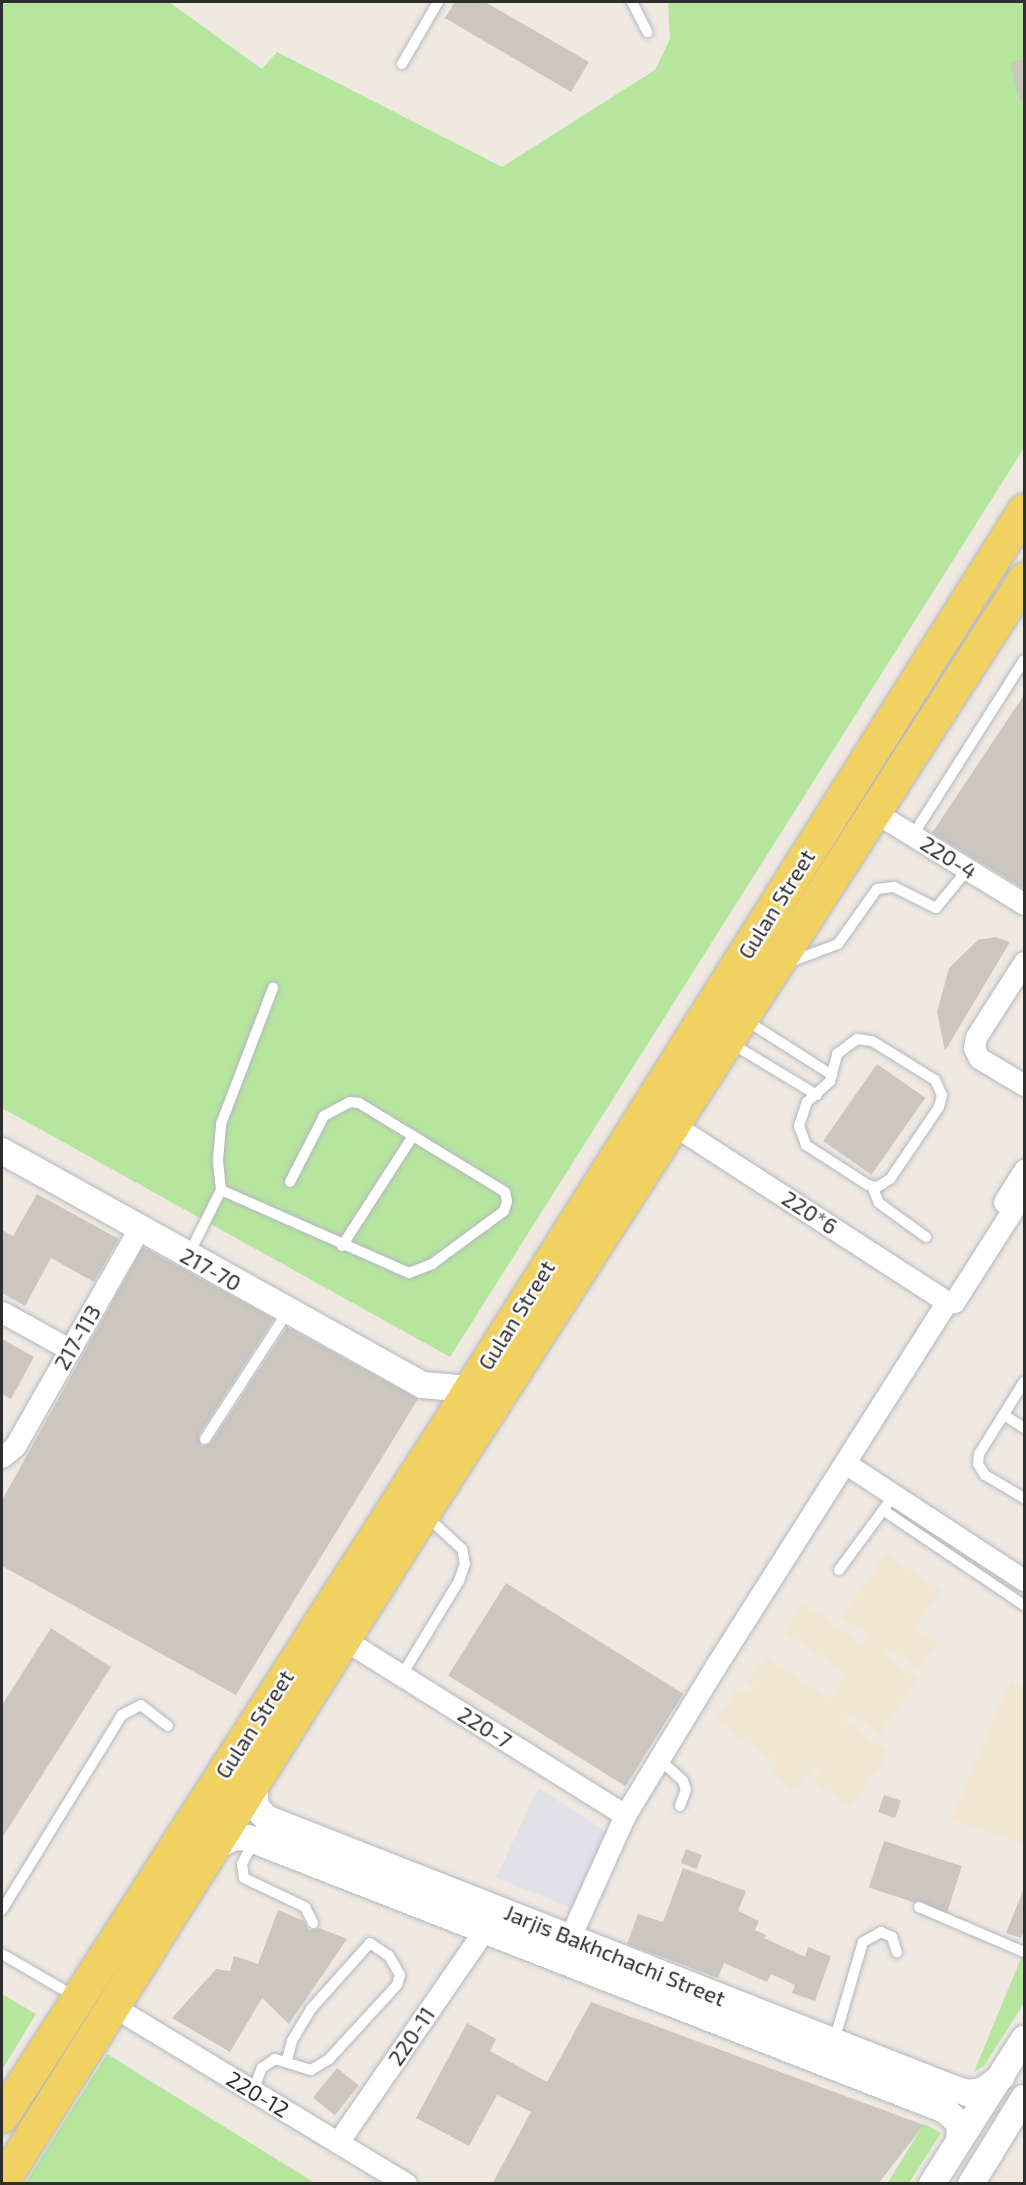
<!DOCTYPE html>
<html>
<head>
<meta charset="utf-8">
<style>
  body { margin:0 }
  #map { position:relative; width:1026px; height:2185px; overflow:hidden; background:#efe9e1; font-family:"Exo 2",sans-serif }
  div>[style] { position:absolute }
  .industrial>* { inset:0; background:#e3e1e8 }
  .education>* { inset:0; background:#f0e6d1 }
  .green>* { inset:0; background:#b6e59e }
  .building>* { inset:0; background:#cbc7bf; transform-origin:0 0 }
  .roads { filter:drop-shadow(0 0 2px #b4b7c1) drop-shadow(0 0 2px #b4b7c1) }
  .service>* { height:10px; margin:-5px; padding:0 5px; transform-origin:5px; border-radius:5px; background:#fff }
  .minor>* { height:21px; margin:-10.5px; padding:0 10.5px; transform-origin:10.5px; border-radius:10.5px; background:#fff }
  .tertiary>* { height:26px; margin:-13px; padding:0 13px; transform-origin:13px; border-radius:13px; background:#fff }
  .primary>* { height:33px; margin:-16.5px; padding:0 16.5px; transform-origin:16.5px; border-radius:16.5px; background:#f2d163 }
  span { translate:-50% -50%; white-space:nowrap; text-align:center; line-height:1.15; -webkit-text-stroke:5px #fff; paint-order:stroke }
  .street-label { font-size:22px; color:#2e2e2e }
  .frame { position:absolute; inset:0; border:3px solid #2e2e2e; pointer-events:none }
</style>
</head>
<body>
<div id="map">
  <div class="industrial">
    <i style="clip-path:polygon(538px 1788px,606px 1832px,571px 1908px,496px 1878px)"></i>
  </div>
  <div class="education">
    <i style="clip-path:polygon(886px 1553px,941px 1591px,915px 1628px,938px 1643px,919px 1669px,889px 1648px,884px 1655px,918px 1679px,880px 1734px,849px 1713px,844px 1721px,889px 1753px,851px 1807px,814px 1782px,821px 1771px,815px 1766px,797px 1792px,771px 1774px,777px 1763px,715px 1720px,738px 1688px,749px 1695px,755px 1687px,747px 1682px,765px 1655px,829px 1699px,846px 1674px,784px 1631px,803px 1603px,863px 1645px,869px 1636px,842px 1618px)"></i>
    <i style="clip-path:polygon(1011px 1680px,1024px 1687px,1024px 1844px,951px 1820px)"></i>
  </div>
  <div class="green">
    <i style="clip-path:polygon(2px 2px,169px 2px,262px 69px,277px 52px,502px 167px,655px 70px,670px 39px,668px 2px,1024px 2px,1024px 448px,450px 1357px,2px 1108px)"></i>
    <i style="clip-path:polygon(1024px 1951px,1024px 2003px,984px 2066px,974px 2072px)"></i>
    <i style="clip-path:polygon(2px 1994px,36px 2014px,2px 2070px)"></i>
    <i style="clip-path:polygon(107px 2054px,315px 2183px,25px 2183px)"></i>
    <i style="clip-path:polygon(924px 2124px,941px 2133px,909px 2183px,887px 2184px)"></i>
  </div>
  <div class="building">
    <i style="clip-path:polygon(455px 2px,485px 2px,589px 62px,571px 92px,445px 18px)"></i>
    <i style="clip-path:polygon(1024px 59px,1024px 101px,1020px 101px,1010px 63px)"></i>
    <i style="clip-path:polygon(1024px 695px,1024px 889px,932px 833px)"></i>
    <i style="clip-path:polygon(995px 937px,1010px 942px,945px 1051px,937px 1012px,949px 968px,978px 940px)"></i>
    <i style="left:877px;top:1064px;width:59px;height:94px;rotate:35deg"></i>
    <i style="clip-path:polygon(37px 1194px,119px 1239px,94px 1282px,51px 1258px,25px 1306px,2px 1293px,2px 1230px,13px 1236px)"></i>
    <i style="clip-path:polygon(143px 1247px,274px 1319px,199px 1435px,201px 1446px,211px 1443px,287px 1327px,418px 1399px,236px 1695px,2px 1566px,2px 1500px)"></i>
    <i style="clip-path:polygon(2px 1339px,34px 1357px,11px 1399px,2px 1394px)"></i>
    <i style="left:506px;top:1583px;width:209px;height:109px;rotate:32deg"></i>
    <i style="clip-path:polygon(51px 1628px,111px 1667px,2px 1838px,2px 1705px)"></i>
    <i style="left:884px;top:1795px;width:18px;height:18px;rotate:19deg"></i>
    <i style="left:884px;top:1841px;width:82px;height:49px;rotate:18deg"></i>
    <i style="left:686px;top:1849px;width:17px;height:15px;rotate:21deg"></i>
    <i style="clip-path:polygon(683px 1868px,746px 1891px,738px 1911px,759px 1921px,755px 1930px,766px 1935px,764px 1938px,805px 1957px,808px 1947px,831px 1956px,815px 2001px,792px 1993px,795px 1985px,771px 1974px,767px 1982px,724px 1963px,718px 1978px,627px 1944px,638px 1914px,663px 1922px)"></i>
    <i style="clip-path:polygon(1024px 1888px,1024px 1931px,1021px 1938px,1006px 1933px)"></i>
    <i style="clip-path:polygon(278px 1910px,304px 1921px,309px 1930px,319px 1928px,347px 1939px,289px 2024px,262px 1998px,230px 2052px,172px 2018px,216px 1969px,230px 1971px,234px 1956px,258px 1964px)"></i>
    <i style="clip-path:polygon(591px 2002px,924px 2125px,878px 2184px,492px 2184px,531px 2112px,497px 2095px,469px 2146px,416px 2118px,467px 2023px,496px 2039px,490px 2051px,547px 2082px)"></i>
    <i style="left:337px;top:2068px;width:28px;height:38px;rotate:39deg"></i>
  </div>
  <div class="roads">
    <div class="service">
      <i style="left:632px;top:2px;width:34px;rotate:63deg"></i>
      <i style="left:402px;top:64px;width:72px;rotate:-59.9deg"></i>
      <i style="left:913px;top:835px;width:207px;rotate:-57.6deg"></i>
      <i style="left:787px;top:963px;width:54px;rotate:-20.4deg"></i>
      <i style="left:838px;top:944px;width:67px;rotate:-54.7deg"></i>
      <i style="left:877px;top:889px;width:17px;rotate:-7deg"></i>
      <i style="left:894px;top:887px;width:47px;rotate:26.6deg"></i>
      <i style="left:936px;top:908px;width:50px;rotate:-50.6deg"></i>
      <i style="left:744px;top:1019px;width:104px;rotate:32.5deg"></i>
      <i style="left:857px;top:1039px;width:15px;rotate:8deg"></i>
      <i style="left:872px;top:1041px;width:74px;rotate:31.8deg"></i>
      <i style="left:935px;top:1080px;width:17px;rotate:65deg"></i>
      <i style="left:942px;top:1095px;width:12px;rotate:104deg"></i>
      <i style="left:939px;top:1107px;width:87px;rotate:124.2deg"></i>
      <i style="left:890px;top:1179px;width:15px;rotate:148deg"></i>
      <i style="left:877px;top:1187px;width:9px;rotate:-167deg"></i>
      <i style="left:868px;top:1185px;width:74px;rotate:-147.2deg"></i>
      <i style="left:806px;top:1145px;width:20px;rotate:-110deg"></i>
      <i style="left:799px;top:1126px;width:25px;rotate:-72deg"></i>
      <i style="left:807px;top:1102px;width:31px;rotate:-42deg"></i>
      <i style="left:830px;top:1081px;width:28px;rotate:-75deg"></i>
      <i style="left:837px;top:1054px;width:25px;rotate:-37deg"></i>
      <i style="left:729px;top:1046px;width:10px;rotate:11deg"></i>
      <i style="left:739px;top:1048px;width:91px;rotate:31.1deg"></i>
      <i style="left:872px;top:1186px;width:18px;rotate:68deg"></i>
      <i style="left:879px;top:1203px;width:58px;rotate:35.9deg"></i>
      <i style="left:221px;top:1190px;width:206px;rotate:23.8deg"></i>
      <i style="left:409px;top:1273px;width:25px;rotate:-21deg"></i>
      <i style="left:432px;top:1264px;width:89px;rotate:-36.4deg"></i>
      <i style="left:504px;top:1211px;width:10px;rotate:-73deg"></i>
      <i style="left:507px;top:1201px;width:9px;rotate:-103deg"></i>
      <i style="left:505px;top:1192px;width:171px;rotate:-148.6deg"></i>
      <i style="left:359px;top:1103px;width:9px;rotate:-174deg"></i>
      <i style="left:350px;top:1102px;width:30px;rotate:152deg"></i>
      <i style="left:324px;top:1116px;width:74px;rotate:117.3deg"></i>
      <i style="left:342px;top:1246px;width:131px;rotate:-57.2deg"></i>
      <i style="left:188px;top:1256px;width:74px;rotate:-63.4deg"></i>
      <i style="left:221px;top:1190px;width:30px;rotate:-96deg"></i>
      <i style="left:218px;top:1160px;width:36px;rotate:-85deg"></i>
      <i style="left:221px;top:1124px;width:146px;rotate:-69.1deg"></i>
      <i style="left:1024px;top:1382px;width:85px;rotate:122deg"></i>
      <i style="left:979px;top:1454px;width:10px;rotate:96deg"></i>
      <i style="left:978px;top:1464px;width:13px;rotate:58deg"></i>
      <i style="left:985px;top:1475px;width:45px;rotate:30.5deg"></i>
      <i style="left:1004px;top:1415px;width:24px;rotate:33deg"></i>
      <i style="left:205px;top:1439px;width:153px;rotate:-57deg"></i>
      <i style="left:883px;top:1510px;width:170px;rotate:34deg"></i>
      <i style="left:839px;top:1570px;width:81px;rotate:-53.6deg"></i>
      <i style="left:402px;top:1675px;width:110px;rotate:-58.8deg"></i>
      <i style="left:459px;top:1581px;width:18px;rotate:-71deg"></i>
      <i style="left:465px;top:1564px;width:15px;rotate:-101deg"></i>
      <i style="left:462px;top:1549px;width:50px;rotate:-137.4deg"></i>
      <i style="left:660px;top:1760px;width:31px;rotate:42deg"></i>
      <i style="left:683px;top:1781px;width:9px;rotate:72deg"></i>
      <i style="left:686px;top:1790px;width:17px;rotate:111deg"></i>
      <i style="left:254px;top:1841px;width:26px;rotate:118deg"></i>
      <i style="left:242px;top:1864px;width:14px;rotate:82deg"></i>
      <i style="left:244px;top:1878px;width:68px;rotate:25.4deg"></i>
      <i style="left:305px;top:1907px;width:18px;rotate:63deg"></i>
      <i style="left:919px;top:1907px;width:114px;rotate:23.2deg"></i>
      <i style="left:2px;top:1910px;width:229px;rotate:-58.4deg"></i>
      <i style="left:122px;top:1715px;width:21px;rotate:-28deg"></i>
      <i style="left:141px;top:1705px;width:34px;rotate:38deg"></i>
      <i style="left:2px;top:1954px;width:83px;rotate:30.3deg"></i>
      <i style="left:834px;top:2041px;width:103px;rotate:-73.7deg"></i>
      <i style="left:863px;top:1942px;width:21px;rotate:-29deg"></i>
      <i style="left:881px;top:1932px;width:12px;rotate:24deg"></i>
      <i style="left:892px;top:1937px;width:16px;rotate:72deg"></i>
      <i style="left:253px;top:2091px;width:25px;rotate:-69deg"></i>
      <i style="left:262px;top:2068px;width:16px;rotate:-35deg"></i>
      <i style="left:275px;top:2059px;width:38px;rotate:17deg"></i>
      <i style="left:311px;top:2070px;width:21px;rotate:-31deg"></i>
      <i style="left:329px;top:2059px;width:100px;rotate:-47.4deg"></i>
      <i style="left:397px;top:1985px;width:10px;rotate:-73deg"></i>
      <i style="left:400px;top:1975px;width:22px;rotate:-120deg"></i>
      <i style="left:389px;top:1956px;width:23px;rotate:-146deg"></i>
      <i style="left:370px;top:1943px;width:89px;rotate:131.8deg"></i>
      <i style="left:311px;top:2009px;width:37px;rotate:121deg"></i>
      <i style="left:292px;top:2041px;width:20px;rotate:105deg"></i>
    </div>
    <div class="minor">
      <i style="left:873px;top:811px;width:177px;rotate:31.6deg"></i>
      <i style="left:1024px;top:962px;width:89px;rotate:122.6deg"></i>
      <i style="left:976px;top:1037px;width:11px;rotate:100deg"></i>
      <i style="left:974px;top:1048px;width:11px;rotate:63deg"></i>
      <i style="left:979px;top:1058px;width:52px;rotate:31deg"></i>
      <i style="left:672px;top:1124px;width:328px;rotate:32.9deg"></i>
      <i style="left:1004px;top:1202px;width:38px;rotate:-58deg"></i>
      <i style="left:2px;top:1312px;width:77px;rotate:28.9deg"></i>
      <i style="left:2px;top:1457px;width:17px;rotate:-40deg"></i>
      <i style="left:15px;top:1446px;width:250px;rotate:-60.3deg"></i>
      <i style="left:845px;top:1463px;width:214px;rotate:33.2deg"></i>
      <i style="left:345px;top:1640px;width:330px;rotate:32deg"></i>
      <i style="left:570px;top:1937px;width:134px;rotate:-65.7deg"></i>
      <i style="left:625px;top:1815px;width:173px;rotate:-58.7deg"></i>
      <i style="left:715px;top:1667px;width:432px;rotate:-57.6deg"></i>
      <i style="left:947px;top:1302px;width:7px"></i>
      <i style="left:954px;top:1302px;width:130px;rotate:-57.5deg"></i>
      <i style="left:111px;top:2005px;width:345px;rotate:31.2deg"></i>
      <i style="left:338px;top:2142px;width:257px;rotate:-55.4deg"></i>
    </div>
    <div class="tertiary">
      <i style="left:2px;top:1151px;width:481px;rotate:29.1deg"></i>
      <i style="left:422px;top:1385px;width:38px;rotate:5deg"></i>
      <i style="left:460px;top:1388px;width:13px;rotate:-18deg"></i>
      <i style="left:254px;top:1780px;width:27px;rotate:86deg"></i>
      <i style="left:256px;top:1807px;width:15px;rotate:48deg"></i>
      <i style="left:266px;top:1818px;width:737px;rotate:21.48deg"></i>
      <i style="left:952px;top:2088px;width:16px;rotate:18deg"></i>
      <i style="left:967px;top:2093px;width:15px;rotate:-8deg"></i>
      <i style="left:982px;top:2091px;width:24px;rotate:-36deg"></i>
      <i style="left:207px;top:1851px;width:31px;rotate:-27deg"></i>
      <i style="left:235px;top:1837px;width:13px;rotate:4deg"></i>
      <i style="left:248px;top:1838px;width:748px;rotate:21.32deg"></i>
      <i style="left:945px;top:2110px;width:21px;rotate:43deg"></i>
      <i style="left:960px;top:2124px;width:17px;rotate:93deg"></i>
      <i style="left:932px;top:2184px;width:172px;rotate:-57.6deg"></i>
      <i style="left:971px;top:2184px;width:101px;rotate:-58.4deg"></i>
    </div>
    <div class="primary">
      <i style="left:2px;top:2116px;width:812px;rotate:-57.21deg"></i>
      <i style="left:442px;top:1433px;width:1091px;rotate:-57.77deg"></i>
      <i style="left:2px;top:2182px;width:790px;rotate:-57.82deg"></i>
      <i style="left:423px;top:1513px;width:1111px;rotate:-57.24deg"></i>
    </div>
  </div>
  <div class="street-label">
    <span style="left:949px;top:857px;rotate:32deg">220-4</span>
    <span style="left:776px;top:904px;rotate:-58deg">Gulan Street</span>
    <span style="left:810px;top:1212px;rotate:33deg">220*6</span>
    <span style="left:211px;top:1269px;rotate:29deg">217-70</span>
    <span style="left:516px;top:1315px;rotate:-58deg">Gulan Street</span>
    <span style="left:77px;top:1337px;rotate:-60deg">217-113</span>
    <span style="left:254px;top:1724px;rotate:-57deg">Gulan Street</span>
    <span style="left:485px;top:1727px;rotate:32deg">220-7</span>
    <span style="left:615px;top:1955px;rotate:22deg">Jarjis Bakhchachi Street</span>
    <span style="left:411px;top:2036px;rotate:-56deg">220-11</span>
    <span style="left:258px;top:2094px;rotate:31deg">220-12</span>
  </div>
  <div class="frame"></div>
</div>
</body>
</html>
